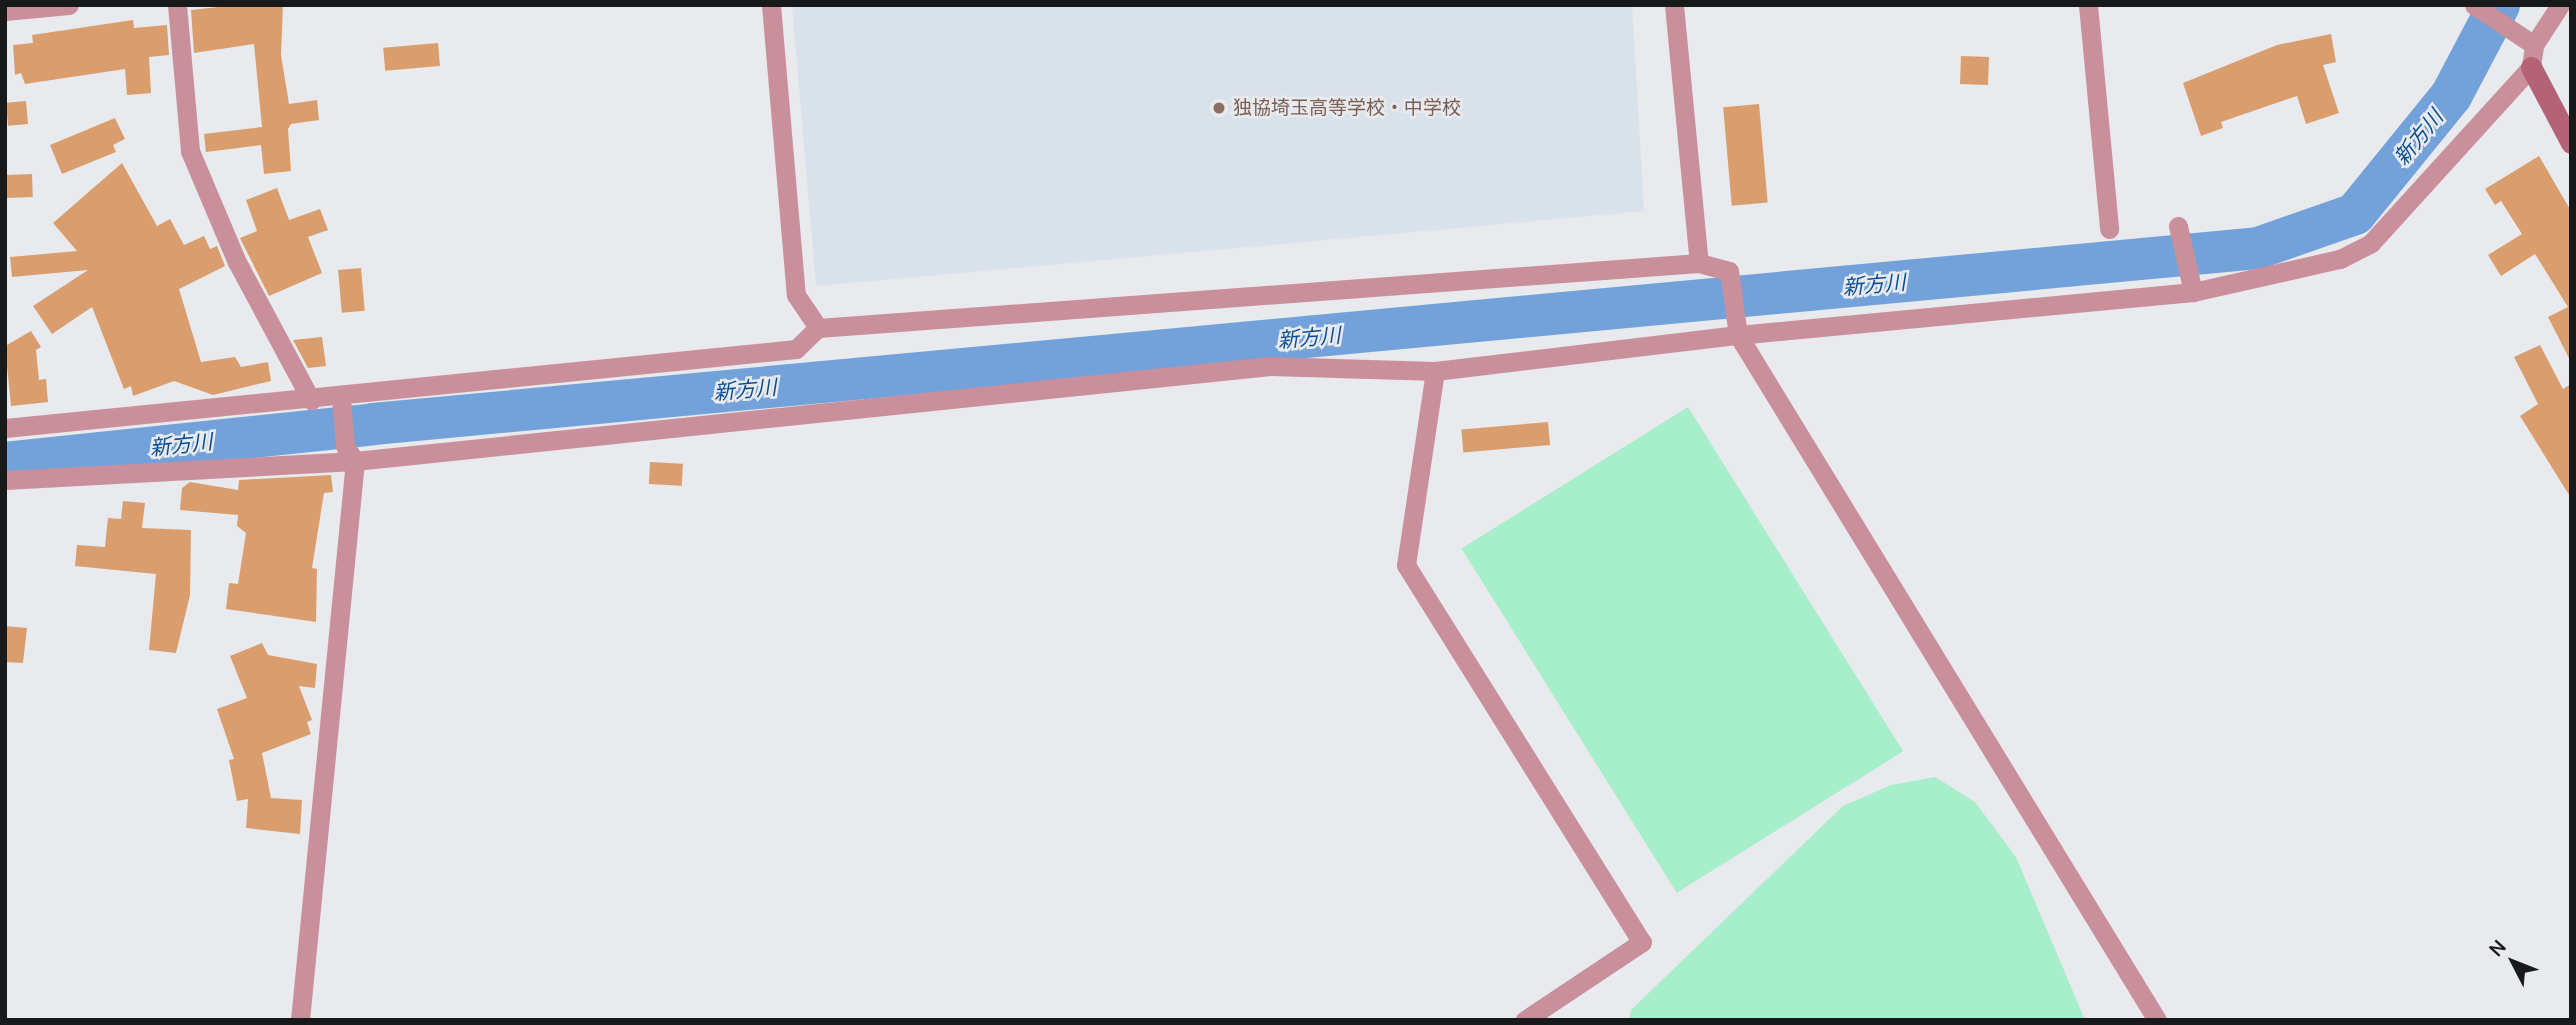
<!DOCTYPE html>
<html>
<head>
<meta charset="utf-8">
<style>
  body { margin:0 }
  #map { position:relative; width:2576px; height:1025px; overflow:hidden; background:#e8eaed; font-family:Manrope,"Noto Sans JP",sans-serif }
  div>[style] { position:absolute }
  .built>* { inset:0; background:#d9e1ea }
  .green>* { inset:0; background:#a7eeca; transform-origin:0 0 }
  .river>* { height:42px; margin:-21px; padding:0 21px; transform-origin:21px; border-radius:21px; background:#73a1d9 }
  .building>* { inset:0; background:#da9e6e; transform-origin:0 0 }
  .street>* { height:19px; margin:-9.5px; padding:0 9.5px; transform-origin:9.5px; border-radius:9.5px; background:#c9909c }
  .secondary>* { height:21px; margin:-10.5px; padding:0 10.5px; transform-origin:10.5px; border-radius:10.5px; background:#b46376 }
  .dots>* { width:19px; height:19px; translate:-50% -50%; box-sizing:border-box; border:4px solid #e8eaed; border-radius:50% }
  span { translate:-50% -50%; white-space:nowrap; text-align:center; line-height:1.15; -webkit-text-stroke:5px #e8eaed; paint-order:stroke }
  .education-label { font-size:19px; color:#785e54 }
  .left { translate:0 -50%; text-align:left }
  .water-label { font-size:21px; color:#074d8f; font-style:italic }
  .frame { position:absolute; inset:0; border:7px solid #18191a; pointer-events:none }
  .north { position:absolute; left:2478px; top:927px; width:70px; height:70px; -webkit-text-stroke:5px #e8eaed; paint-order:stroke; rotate:312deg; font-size:19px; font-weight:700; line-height:28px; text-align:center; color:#18191a }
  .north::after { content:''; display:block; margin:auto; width:24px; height:32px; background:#18191a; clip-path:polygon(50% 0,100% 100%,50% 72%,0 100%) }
</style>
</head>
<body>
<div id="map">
  <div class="built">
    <i style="clip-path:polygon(792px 5px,1632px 5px,1644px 211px,816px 286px)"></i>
  </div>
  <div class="green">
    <i style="left:1688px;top:407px;width:406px;height:267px;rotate:58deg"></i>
    <i style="clip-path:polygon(1935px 777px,1975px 802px,2016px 857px,2085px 1020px,1629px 1020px,1631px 1010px,1843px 806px,1891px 785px)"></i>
  </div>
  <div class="river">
    <i style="left:5px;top:463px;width:370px;rotate:-6deg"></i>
    <i style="left:373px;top:424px;width:1893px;rotate:-5.33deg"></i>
    <i style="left:2258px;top:248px;width:103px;rotate:-19.3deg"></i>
    <i style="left:2355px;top:214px;width:152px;rotate:-50.9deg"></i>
    <i style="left:2451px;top:96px;width:103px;rotate:-62.2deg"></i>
  </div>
  <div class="building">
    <i style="clip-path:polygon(236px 5px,283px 5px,281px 55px,289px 104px,317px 100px,319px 120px,291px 124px,288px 129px,291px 171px,264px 174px,261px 145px,206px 152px,204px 134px,262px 127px,254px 44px,194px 53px,191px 10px)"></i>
    <i style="clip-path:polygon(133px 20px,134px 28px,167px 25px,169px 55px,149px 57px,151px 93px,127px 95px,125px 69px,25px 84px,21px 73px,15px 75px,13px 45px,33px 43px,32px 35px)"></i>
    <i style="clip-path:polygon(2331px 34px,2336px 62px,2323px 65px,2339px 113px,2306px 124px,2297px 96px,2221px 122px,2223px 128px,2201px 136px,2183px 83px,2277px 45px)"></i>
    <i style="left:438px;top:43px;width:23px;height:55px;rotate:85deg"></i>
    <i style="left:1961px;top:56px;width:28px;height:28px;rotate:2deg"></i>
    <i style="left:26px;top:101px;width:23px;height:20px;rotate:85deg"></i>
    <i style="left:1759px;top:104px;width:99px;height:36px;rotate:85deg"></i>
    <i style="clip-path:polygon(115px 118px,125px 139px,113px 145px,116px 152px,62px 174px,50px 145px)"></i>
    <i style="clip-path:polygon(2539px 156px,2571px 211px,2571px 362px,2548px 317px,2568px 307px,2535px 254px,2501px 276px,2488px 255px,2522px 234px,2501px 201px,2495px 205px,2485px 189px)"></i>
    <i style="clip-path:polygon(122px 163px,157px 226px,170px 219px,184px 245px,204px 236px,210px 249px,217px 246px,225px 266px,179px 289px,201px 362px,235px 357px,241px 367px,268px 362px,271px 381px,213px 395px,174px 381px,133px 396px,131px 386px,124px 389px,92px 307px,52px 334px,33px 306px,88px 270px,12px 277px,10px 257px,77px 251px,53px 223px)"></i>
    <i style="left:32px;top:174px;width:23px;height:27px;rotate:88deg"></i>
    <i style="clip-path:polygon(277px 188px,289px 220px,320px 209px,328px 230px,308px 237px,322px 273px,269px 296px,240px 238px,257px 231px,246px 200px)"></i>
    <i style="left:361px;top:268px;width:43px;height:23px;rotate:85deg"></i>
    <i style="clip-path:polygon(31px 331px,41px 347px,36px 350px,39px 380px,46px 379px,48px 402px,11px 406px,5px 346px)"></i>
    <i style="clip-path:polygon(322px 337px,326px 366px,308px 368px,293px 340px)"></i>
    <i style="clip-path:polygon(2540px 345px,2563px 389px,2571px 384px,2571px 498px,2520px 416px,2538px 404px,2514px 357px)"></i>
    <i style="left:1548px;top:422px;width:23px;height:87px;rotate:85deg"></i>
    <i style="left:650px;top:462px;width:33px;height:22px;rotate:3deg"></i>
    <i style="clip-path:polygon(331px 475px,333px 492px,324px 493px,312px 568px,317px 569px,316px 622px,226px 609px,229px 583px,238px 584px,246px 533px,237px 526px,238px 515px,180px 510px,182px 488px,190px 482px,238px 490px,239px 480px)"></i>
    <i style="clip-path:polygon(123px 501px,145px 503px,142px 528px,191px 530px,190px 595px,176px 653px,149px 650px,156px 574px,75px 566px,77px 545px,105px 547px,108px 518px,121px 519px)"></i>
    <i style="clip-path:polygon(5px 626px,27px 628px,23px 663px,5px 662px)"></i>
    <i style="clip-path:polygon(262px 643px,268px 655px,317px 664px,315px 688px,299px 686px,312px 720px,307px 722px,311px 734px,262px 753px,271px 798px,302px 800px,300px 834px,246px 828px,248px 799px,237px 801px,229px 760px,234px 759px,217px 709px,247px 698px,230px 656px)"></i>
  </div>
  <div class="street">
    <i style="left:177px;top:5px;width:147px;rotate:84.9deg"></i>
    <i style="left:190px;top:151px;width:121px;rotate:67.1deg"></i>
    <i style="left:237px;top:262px;width:157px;rotate:61.8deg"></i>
    <i style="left:771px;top:5px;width:291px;rotate:85.1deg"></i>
    <i style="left:796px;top:295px;width:40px;rotate:56deg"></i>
    <i style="left:1674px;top:5px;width:259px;rotate:84.5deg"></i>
    <i style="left:2088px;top:5px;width:225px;rotate:84.6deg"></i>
    <i style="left:2474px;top:5px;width:72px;rotate:33.7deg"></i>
    <i style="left:5px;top:11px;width:64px;rotate:-5.4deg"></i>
    <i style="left:2178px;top:226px;width:68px;rotate:77.2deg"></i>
    <i style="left:1435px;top:371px;width:196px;rotate:98.5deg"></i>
    <i style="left:1406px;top:565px;width:445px;rotate:58deg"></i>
    <i style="left:1642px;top:942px;width:141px;rotate:146.3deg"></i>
    <i style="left:5px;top:428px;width:795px;rotate:-5.7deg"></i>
    <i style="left:796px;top:349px;width:30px;rotate:-44deg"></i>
    <i style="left:818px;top:328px;width:883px;rotate:-4.22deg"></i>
    <i style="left:1699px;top:263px;width:31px;rotate:15deg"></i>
    <i style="left:1729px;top:271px;width:65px;rotate:82deg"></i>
    <i style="left:1738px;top:335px;width:803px;rotate:58.55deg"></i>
    <i style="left:5px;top:480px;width:351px;rotate:-3.1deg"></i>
    <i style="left:355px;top:461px;width:920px;rotate:-5.93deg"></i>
    <i style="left:1270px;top:366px;width:165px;rotate:1.7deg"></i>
    <i style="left:1435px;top:371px;width:305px;rotate:-6.8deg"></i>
    <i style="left:1738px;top:335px;width:457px;rotate:-5.4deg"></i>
    <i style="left:2193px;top:292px;width:151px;rotate:-12.7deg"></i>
    <i style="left:2340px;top:259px;width:35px;rotate:-27deg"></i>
    <i style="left:2371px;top:243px;width:238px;rotate:-47.7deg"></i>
    <i style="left:2531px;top:67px;width:22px;rotate:-82deg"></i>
    <i style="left:2534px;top:45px;width:48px;rotate:-57deg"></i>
    <i style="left:300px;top:1020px;width:562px;rotate:-84.38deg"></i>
    <i style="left:355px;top:461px;width:18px;rotate:-124deg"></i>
    <i style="left:345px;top:446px;width:48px;rotate:-94.8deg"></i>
  </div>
  <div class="secondary">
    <i style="left:2531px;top:67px;width:86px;rotate:62.2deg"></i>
  </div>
  <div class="dots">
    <i style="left:1219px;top:108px;background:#8d6e63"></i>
  </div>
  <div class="education-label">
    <span class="left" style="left:1233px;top:108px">独協埼玉高等学校・中学校</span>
  </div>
  <div class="water-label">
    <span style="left:2418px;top:137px;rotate:-51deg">新方川</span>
    <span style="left:1874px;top:284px;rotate:-5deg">新方川</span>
    <span style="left:1309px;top:337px;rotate:-5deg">新方川</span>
    <span style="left:745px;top:389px;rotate:-5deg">新方川</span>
    <span style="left:181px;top:444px;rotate:-6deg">新方川</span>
  </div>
  <div class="frame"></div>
  <div class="north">N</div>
</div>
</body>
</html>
